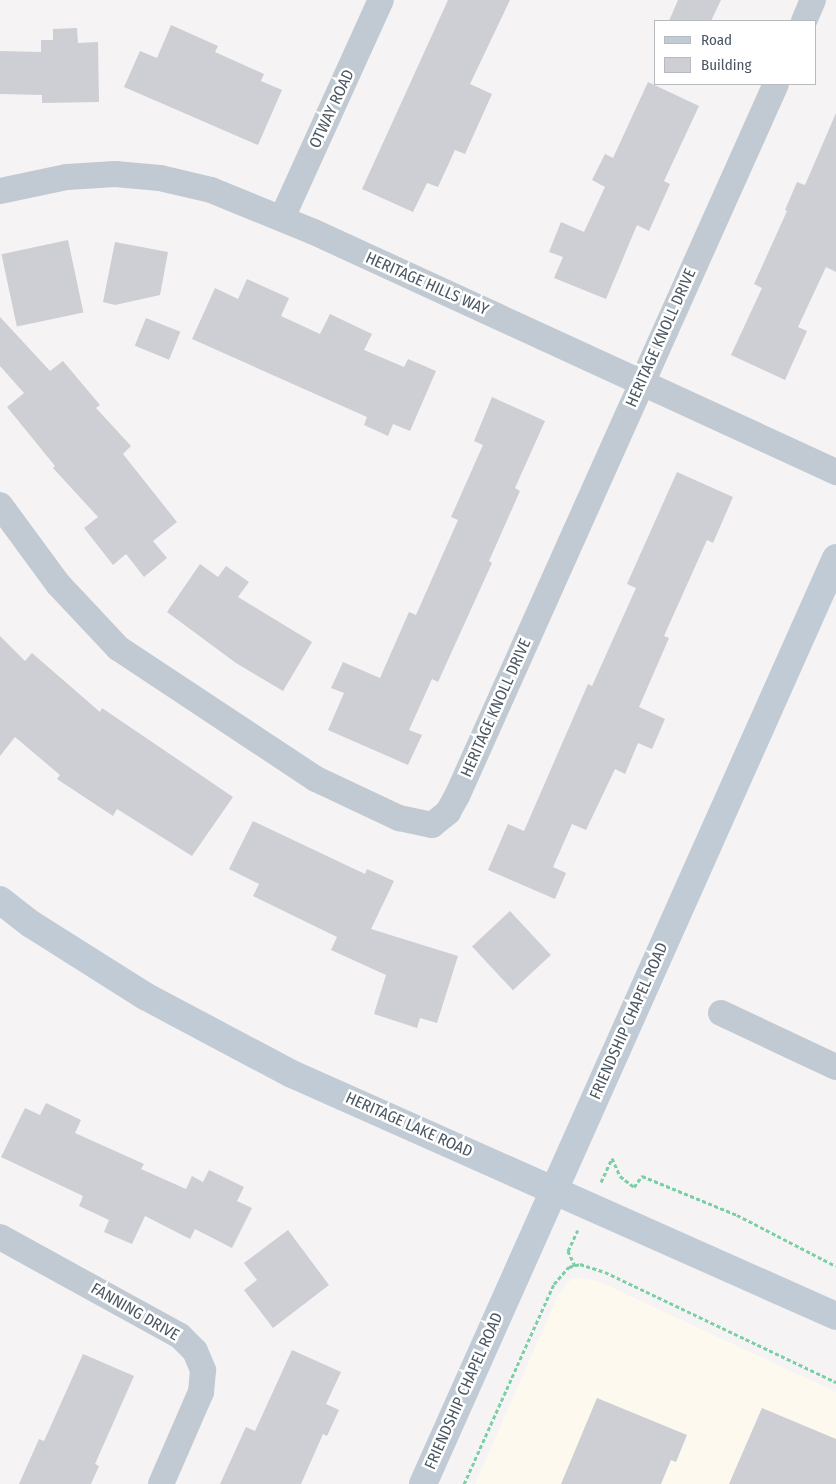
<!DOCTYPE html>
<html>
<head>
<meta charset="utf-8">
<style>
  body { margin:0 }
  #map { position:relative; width:836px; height:1484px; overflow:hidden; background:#f5f3f3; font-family:"Fira Sans Condensed",sans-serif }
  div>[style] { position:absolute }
  .commercial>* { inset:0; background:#fdf9ef }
  .building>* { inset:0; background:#cdcfd5; transform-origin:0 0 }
  .path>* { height:3px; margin-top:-1.5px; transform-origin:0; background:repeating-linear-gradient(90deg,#7ad0a6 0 4px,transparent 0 6.5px) }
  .street>* { height:26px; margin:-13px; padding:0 13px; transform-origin:13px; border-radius:13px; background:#c1cad2 }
  .secondary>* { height:28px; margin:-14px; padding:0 14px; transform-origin:14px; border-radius:14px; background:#c1cbd6 }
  span { translate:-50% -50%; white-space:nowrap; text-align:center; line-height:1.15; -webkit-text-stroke:5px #fff; paint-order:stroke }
  .street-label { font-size:16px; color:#4a5661 }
  .legend { position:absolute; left:654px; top:20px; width:162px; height:65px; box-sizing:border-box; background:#fff; border:1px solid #b7bbc0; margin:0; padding:6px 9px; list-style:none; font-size:15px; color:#4a5661 }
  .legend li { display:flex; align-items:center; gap:10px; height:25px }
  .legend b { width:25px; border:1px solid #b7bbc0 }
</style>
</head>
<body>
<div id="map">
  <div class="commercial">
    <i style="clip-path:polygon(581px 1278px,598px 1281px,836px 1392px,836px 1484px,475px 1484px,558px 1295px,571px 1279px)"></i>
  </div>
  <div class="building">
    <i style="clip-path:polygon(448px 0,510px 0,470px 84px,492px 94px,465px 154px,455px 150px,438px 187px,427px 183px,413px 212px,362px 189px)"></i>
    <i style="clip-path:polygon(678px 0,721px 0,711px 21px,669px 21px)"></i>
    <i style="clip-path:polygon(171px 25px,218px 46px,215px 52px,264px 74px,261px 81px,282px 90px,258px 145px,124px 87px,140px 51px,157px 58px)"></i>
    <i style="clip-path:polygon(77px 28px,78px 43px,98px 42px,99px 102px,42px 103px,42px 95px,0 94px,0 51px,41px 52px,41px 40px,53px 40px,53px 29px)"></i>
    <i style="clip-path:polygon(648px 82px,699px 106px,664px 181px,670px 184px,649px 231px,637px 225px,606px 299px,554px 278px,563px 257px,549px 252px,561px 222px,584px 232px,605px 187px,592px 180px,605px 154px,613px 158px)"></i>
    <i style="clip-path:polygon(836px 113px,836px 272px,826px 267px,798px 327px,807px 331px,785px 380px,731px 355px,762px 288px,754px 284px,787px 211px,785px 210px,797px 182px,805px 185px)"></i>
    <i style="left:68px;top:240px;width:74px;height:68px;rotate:78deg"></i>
    <i style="clip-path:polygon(115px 242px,168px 252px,160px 295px,115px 305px,103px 302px)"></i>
    <i style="clip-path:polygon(247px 279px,289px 298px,281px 316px,320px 334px,330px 314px,372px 334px,364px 350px,404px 367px,408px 359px,436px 371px,410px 431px,393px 424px,388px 436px,364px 425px,367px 417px,192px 339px,215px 288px,238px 299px)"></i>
    <i style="clip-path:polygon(0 317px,50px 371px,63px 361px,100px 405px,96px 408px,131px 446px,123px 454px,177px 522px,153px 541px,167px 558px,144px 577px,126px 554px,113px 565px,84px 528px,98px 517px,53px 468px,55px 466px,7px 407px,24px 393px,0 366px)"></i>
    <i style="left:146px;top:318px;width:37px;height:30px;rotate:22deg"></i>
    <i style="clip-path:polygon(492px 397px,545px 421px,515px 488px,520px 491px,489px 561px,492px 563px,438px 682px,432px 679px,409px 730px,422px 735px,408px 765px,328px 730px,344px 693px,331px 688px,343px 662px,380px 678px,409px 612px,416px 615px,458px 520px,451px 517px,483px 445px,474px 441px)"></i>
    <i style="clip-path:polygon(677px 472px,733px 497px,713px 543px,707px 540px,664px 636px,669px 638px,639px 707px,665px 719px,652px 749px,638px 743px,625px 774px,615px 769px,586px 830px,572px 824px,553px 867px,566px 873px,555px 899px,488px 870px,508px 824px,524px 831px,588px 684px,592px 686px,636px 588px,627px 584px)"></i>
    <i style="clip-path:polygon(200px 564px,218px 577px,226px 566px,249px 582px,238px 597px,312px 642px,283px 691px,236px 663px,167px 612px)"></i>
    <i style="clip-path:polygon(0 636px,25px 661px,32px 653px,100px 712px,102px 708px,233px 797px,192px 856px,117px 809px,113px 816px,57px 779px,60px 775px,15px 737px,0 756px)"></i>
    <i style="clip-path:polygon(253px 821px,365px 874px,367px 869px,394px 881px,371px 929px,458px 956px,437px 1023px,420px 1018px,417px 1028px,374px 1014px,386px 975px,331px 950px,337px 937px,253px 896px,259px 884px,229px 869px)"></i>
    <i style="left:510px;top:911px;width:60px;height:52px;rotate:47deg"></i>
    <i style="clip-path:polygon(46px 1103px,81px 1120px,75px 1133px,144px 1164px,141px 1169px,186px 1189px,192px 1176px,203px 1182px,209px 1170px,244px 1187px,237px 1201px,252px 1208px,232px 1248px,195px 1229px,190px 1239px,145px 1216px,132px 1244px,104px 1232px,109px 1220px,79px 1206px,83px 1196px,1px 1157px,25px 1108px,40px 1115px)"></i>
    <i style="clip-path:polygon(288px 1230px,329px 1285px,273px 1328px,244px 1290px,257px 1280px,244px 1263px)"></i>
    <i style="clip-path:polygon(292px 1350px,341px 1372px,326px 1404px,339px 1410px,327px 1436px,323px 1434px,301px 1484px,220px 1484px,246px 1427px,255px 1431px)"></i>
    <i style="clip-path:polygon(83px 1354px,134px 1376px,95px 1464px,99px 1466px,91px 1484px,19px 1484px,39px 1439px,44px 1441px)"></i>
    <i style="clip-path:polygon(597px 1398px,687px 1435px,676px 1462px,671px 1460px,661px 1484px,561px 1484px)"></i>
    <i style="clip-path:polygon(762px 1408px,836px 1439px,836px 1484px,729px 1484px)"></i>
  </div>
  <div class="path">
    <i style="left:612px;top:1158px;width:20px;rotate:66deg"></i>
    <i style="left:620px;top:1176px;width:18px;rotate:38deg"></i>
    <i style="left:634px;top:1187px;width:14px;rotate:-54deg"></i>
    <i style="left:642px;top:1176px;width:103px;rotate:22.3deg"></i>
    <i style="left:737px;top:1215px;width:111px;rotate:27.3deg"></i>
    <i style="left:601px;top:1182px;width:26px;rotate:-65deg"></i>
    <i style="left:575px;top:1266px;width:17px;rotate:-115deg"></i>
    <i style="left:568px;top:1251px;width:23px;rotate:-65deg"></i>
    <i style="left:464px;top:1484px;width:219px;rotate:-65.8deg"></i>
    <i style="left:554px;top:1284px;width:23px;rotate:-49deg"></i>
    <i style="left:569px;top:1267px;width:11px;rotate:-15deg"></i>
    <i style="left:580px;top:1264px;width:26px;rotate:18deg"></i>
    <i style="left:605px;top:1272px;width:256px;rotate:25.5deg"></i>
  </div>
  <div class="street">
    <i style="left:804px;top:21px;width:23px;rotate:-67deg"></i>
    <i style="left:0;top:191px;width:68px;rotate:-11.8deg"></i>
    <i style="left:67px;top:177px;width:48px;rotate:-3.6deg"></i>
    <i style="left:115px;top:174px;width:45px;rotate:5.1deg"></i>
    <i style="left:160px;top:178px;width:52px;rotate:13.2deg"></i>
    <i style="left:211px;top:190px;width:111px;rotate:22.2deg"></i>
    <i style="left:314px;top:232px;width:575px;rotate:24.69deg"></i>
    <i style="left:282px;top:218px;width:239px;rotate:-65.6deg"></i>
    <i style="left:0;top:505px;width:98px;rotate:53.7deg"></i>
    <i style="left:58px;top:584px;width:88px;rotate:46.8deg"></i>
    <i style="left:118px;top:648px;width:237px;rotate:33.5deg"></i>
    <i style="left:316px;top:779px;width:92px;rotate:25.2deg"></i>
    <i style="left:399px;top:818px;width:34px;rotate:12deg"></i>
    <i style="left:432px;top:825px;width:21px;rotate:-39deg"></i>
    <i style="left:448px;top:812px;width:18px;rotate:-61deg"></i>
    <i style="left:457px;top:796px;width:780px;rotate:-65.87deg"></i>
    <i style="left:721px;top:1013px;width:127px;rotate:25.2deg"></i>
    <i style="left:0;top:1237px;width:205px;rotate:28.8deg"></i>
    <i style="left:180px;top:1336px;width:21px;rotate:45deg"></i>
    <i style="left:195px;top:1351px;width:21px;rotate:67deg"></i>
    <i style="left:203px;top:1370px;width:22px;rotate:95deg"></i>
    <i style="left:201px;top:1392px;width:100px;rotate:113.5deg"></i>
  </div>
  <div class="secondary">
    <i style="left:0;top:900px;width:39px;rotate:38deg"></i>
    <i style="left:31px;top:924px;width:135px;rotate:32.3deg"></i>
    <i style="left:145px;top:996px;width:166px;rotate:28deg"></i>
    <i style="left:292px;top:1074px;width:595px;rotate:23.98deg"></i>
    <i style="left:423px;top:1484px;width:1014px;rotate:-65.96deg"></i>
  </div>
  <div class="street-label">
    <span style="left:332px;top:109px;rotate:-65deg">OTWAY ROAD</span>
    <span style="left:427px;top:284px;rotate:24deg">HERITAGE HILLS WAY</span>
    <span style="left:661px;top:338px;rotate:-66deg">HERITAGE KNOLL DRIVE</span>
    <span style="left:496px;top:708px;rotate:-66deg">HERITAGE KNOLL DRIVE</span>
    <span style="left:629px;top:1021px;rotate:-66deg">FRIENDSHIP CHAPEL ROAD</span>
    <span style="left:409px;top:1125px;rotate:24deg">HERITAGE LAKE ROAD</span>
    <span style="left:135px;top:1312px;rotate:30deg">FANNING DRIVE</span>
    <span style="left:464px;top:1391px;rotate:-66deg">FRIENDSHIP CHAPEL ROAD</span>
  </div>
  <ul class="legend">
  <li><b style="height:6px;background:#c1cbd6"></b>Road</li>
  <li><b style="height:14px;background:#cdcfd5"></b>Building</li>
  </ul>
</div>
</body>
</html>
